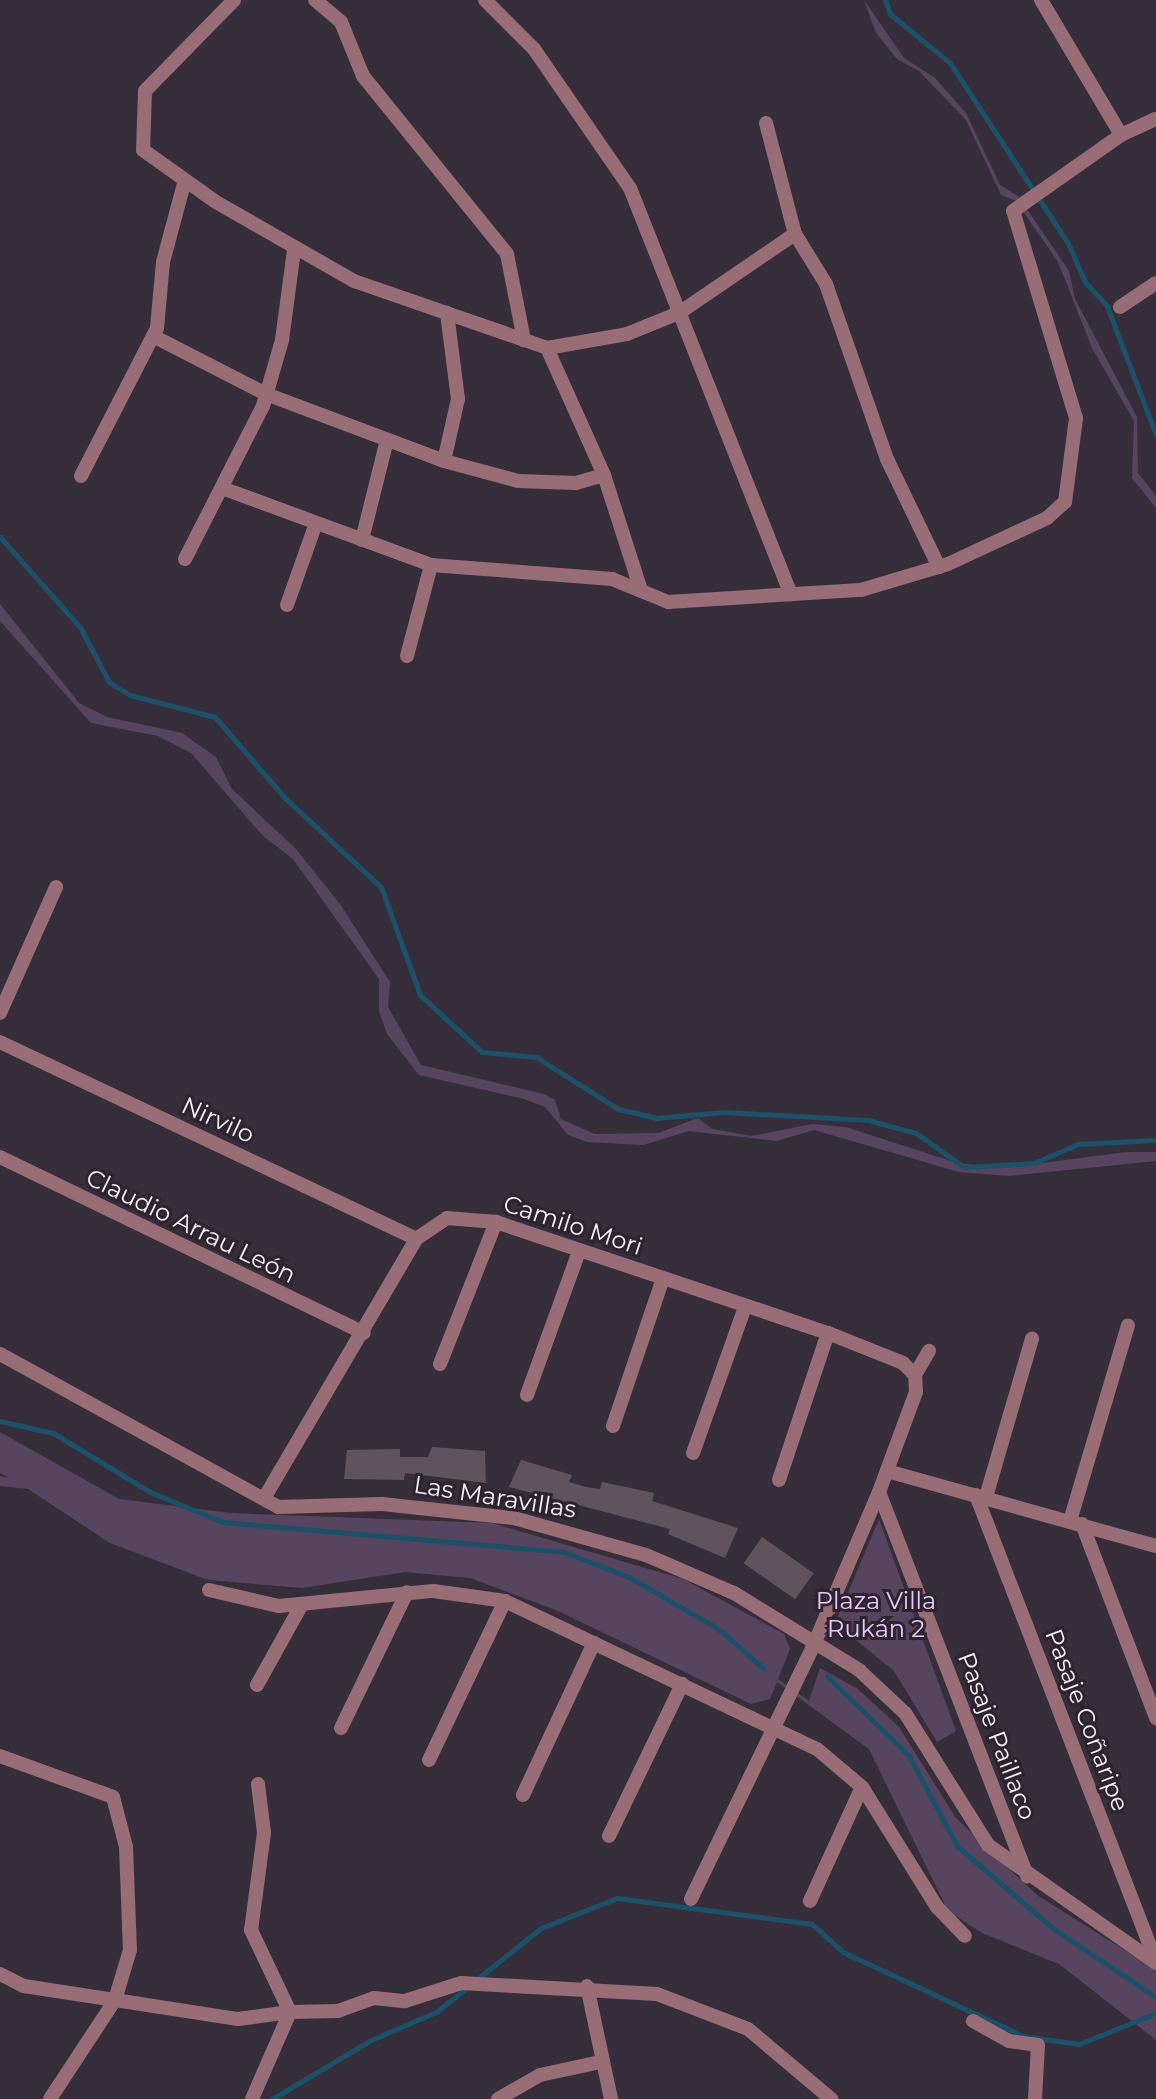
<!DOCTYPE html>
<html>
<head>
<meta charset="utf-8">
<style>
  body { margin:0 }
  #map { position:relative; width:1156px; height:2099px; overflow:hidden; background:#372e3b; font-family:Montserrat,sans-serif }
  div>[style] { position:absolute }
  .green>* { inset:0; background:#57455f }
  .stream>* { height:5px; margin:-2.5px; padding:0 2.5px; transform-origin:2.5px; border-radius:2.5px; background:#1c516a }
  .building>* { inset:0; background:#61535e; transform-origin:0 0 }
  .minor>* { height:14px; margin:-7px; padding:0 7px; transform-origin:7px; border-radius:7px; background:#996d76 }
  span { translate:-50% -50%; white-space:nowrap; text-align:center; line-height:1.15; -webkit-text-stroke:6px #2d2430; paint-order:stroke }
  .street-label { font-size:24px; color:#f7f2fa }
  .park-label { font-size:24px; color:#ebc8fc }
</style>
</head>
<body>
<div id="map">
  <div class="green">
    <i style="clip-path:polygon(864px 0,904px 58px,935px 78px,966px 113px,1000px 185px,1018px 196px,1069px 271px,1075px 299px,1137px 417px,1138px 473px,1156px 496px,1156px 508px,1132px 478px,1134px 421px,1092px 348px,1058px 262px,1016px 201px,1001px 195px,966px 120px,919px 71px,897px 59px,876px 33px)"></i>
    <i style="clip-path:polygon(0 604px,79px 703px,107px 717px,182px 733px,216px 757px,232px 789px,296px 849px,340px 904px,390px 982px,388px 1007px,421px 1065px,544px 1094px,555px 1100px,561px 1119px,595px 1134px,658px 1133px,698px 1118px,712px 1129px,752px 1136px,812px 1124px,846px 1127px,957px 1163px,1004px 1168px,1126px 1152px,1156px 1152px,1156px 1161px,1009px 1176px,959px 1172px,814px 1130px,777px 1141px,689px 1131px,643px 1145px,587px 1142px,568px 1135px,545px 1107px,524px 1099px,419px 1075px,387px 1034px,379px 1011px,379px 979px,293px 859px,263px 836px,191px 753px,158px 736px,91px 723px,0 621px)"></i>
    <i style="clip-path:polygon(0 1432px,119px 1499px,231px 1513px,492px 1523px,683px 1579px,784px 1634px,790px 1649px,778px 1679px,809px 1701px,820px 1668px,858px 1689px,899px 1727px,956px 1818px,1037px 1895px,1156px 1970px,1156px 2040px,1059px 1964px,982px 1933px,948px 1911px,869px 1749px,777px 1682px,770px 1699px,751px 1704px,558px 1611px,470px 1578px,405px 1572px,302px 1588px,208px 1580px,110px 1543px,28px 1489px,0 1486px,0 1476px,9px 1478px,0 1473px)"></i>
    <i style="clip-path:polygon(879px 1519px,956px 1731px,937px 1742px,894px 1671px,835px 1623px)"></i>
  </div>
  <div class="stream">
    <i style="left:885px;top:0;width:15px;rotate:70deg"></i>
    <i style="left:890px;top:14px;width:77px;rotate:39.2deg"></i>
    <i style="left:950px;top:63px;width:215px;rotate:56.8deg"></i>
    <i style="left:1068px;top:243px;width:43px;rotate:66.4deg"></i>
    <i style="left:1085px;top:282px;width:33px;rotate:47deg"></i>
    <i style="left:1107px;top:306px;width:138px;rotate:69.2deg"></i>
    <i style="left:0;top:537px;width:120px;rotate:48.4deg"></i>
    <i style="left:80px;top:627px;width:62px;rotate:62.2deg"></i>
    <i style="left:109px;top:682px;width:25px;rotate:32deg"></i>
    <i style="left:130px;top:695px;width:88px;rotate:14.5deg"></i>
    <i style="left:215px;top:717px;width:106px;rotate:49.2deg"></i>
    <i style="left:284px;top:797px;width:132px;rotate:42.9deg"></i>
    <i style="left:381px;top:887px;width:115px;rotate:70.1deg"></i>
    <i style="left:420px;top:995px;width:84px;rotate:42.6deg"></i>
    <i style="left:482px;top:1052px;width:54px;rotate:5.3deg"></i>
    <i style="left:536px;top:1057px;width:97px;rotate:32.4deg"></i>
    <i style="left:618px;top:1109px;width:40px;rotate:13deg"></i>
    <i style="left:657px;top:1118px;width:67px;rotate:-5.1deg"></i>
    <i style="left:724px;top:1112px;width:144px;rotate:3.2deg"></i>
    <i style="left:868px;top:1120px;width:50px;rotate:15.2deg"></i>
    <i style="left:916px;top:1133px;width:59px;rotate:35.3deg"></i>
    <i style="left:964px;top:1167px;width:70px;rotate:-3.3deg"></i>
    <i style="left:1034px;top:1163px;width:48px;rotate:-23.4deg"></i>
    <i style="left:1078px;top:1144px;width:78px;rotate:-2.9deg"></i>
    <i style="left:0;top:1421px;width:54px;rotate:12.8deg"></i>
    <i style="left:53px;top:1433px;width:114px;rotate:31.3deg"></i>
    <i style="left:150px;top:1492px;width:79px;rotate:22.3deg"></i>
    <i style="left:223px;top:1522px;width:342px;rotate:5deg"></i>
    <i style="left:564px;top:1552px;width:70px;rotate:21deg"></i>
    <i style="left:629px;top:1577px;width:105px;rotate:30.2deg"></i>
    <i style="left:720px;top:1630px;width:57px;rotate:41.5deg"></i>
    <i style="left:827px;top:1676px;width:115px;rotate:44.3deg"></i>
    <i style="left:909px;top:1756px;width:102px;rotate:61.9deg"></i>
    <i style="left:957px;top:1846px;width:129px;rotate:40.6deg"></i>
    <i style="left:1055px;top:1930px;width:121px;rotate:33.6deg"></i>
    <i style="left:476px;top:1980px;width:83px;rotate:-38.7deg"></i>
    <i style="left:541px;top:1928px;width:82px;rotate:-21.5deg"></i>
    <i style="left:617px;top:1898px;width:197px;rotate:7.6deg"></i>
    <i style="left:812px;top:1924px;width:42px;rotate:42.1deg"></i>
    <i style="left:843px;top:1952px;width:199px;rotate:25deg"></i>
    <i style="left:1023px;top:2036px;width:57px;rotate:8.1deg"></i>
    <i style="left:1079px;top:2044px;width:83px;rotate:-21.9deg"></i>
    <i style="left:272px;top:2099px;width:115px;rotate:-30.8deg"></i>
    <i style="left:371px;top:2040px;width:71px;rotate:-23.3deg"></i>
    <i style="left:436px;top:2012px;width:42px;rotate:-38.2deg"></i>
  </div>
  <div class="building">
    <i style="clip-path:polygon(432px 1447px,485px 1451px,486px 1483px,405px 1473px,404px 1480px,344px 1479px,347px 1450px,400px 1449px,400px 1457px,428px 1457px)"></i>
    <i style="clip-path:polygon(521px 1460px,572px 1475px,569px 1482px,586px 1487px,600px 1489px,602px 1482px,654px 1493px,652px 1501px,738px 1528px,725px 1558px,668px 1534px,670px 1529px,509px 1487px)"></i>
    <i style="left:762px;top:1537px;width:63px;height:32px;rotate:35deg"></i>
  </div>
  <div class="minor">
    <i style="left:234px;top:0;width:127px;rotate:134.4deg"></i>
    <i style="left:145px;top:91px;width:59px;rotate:91.9deg"></i>
    <i style="left:143px;top:150px;width:90px;rotate:35.5deg"></i>
    <i style="left:216px;top:202px;width:159px;rotate:29.8deg"></i>
    <i style="left:354px;top:281px;width:204px;rotate:19.1deg"></i>
    <i style="left:547px;top:348px;width:81px;rotate:-9.9deg"></i>
    <i style="left:627px;top:334px;width:56px;rotate:-22deg"></i>
    <i style="left:679px;top:313px;width:140px;rotate:-34.3deg"></i>
    <i style="left:795px;top:234px;width:59px;rotate:58.2deg"></i>
    <i style="left:826px;top:284px;width:185px;rotate:70.8deg"></i>
    <i style="left:887px;top:459px;width:120px;rotate:64.3deg"></i>
    <i style="left:315px;top:0;width:34px;rotate:40deg"></i>
    <i style="left:341px;top:22px;width:58px;rotate:67.8deg"></i>
    <i style="left:363px;top:76px;width:229px;rotate:51deg"></i>
    <i style="left:507px;top:254px;width:88px;rotate:78.8deg"></i>
    <i style="left:485px;top:0;width:69px;rotate:45deg"></i>
    <i style="left:534px;top:49px;width:169px;rotate:55.4deg"></i>
    <i style="left:630px;top:188px;width:437px;rotate:68.4deg"></i>
    <i style="left:1041px;top:0;width:157px;rotate:59.3deg"></i>
    <i style="left:766px;top:123px;width:115px;rotate:75.4deg"></i>
    <i style="left:1120px;top:307px;width:43px;rotate:-33.7deg"></i>
    <i style="left:153px;top:336px;width:127px;rotate:27.2deg"></i>
    <i style="left:266px;top:394px;width:190px;rotate:20.6deg"></i>
    <i style="left:444px;top:461px;width:77px;rotate:15.1deg"></i>
    <i style="left:518px;top:481px;width:58px;rotate:2deg"></i>
    <i style="left:576px;top:483px;width:29px;rotate:-16deg"></i>
    <i style="left:547px;top:348px;width:139px;rotate:65.8deg"></i>
    <i style="left:604px;top:475px;width:121px;rotate:72.2deg"></i>
    <i style="left:444px;top:461px;width:64px;rotate:-77.3deg"></i>
    <i style="left:458px;top:399px;width:87px;rotate:-97.3deg"></i>
    <i style="left:81px;top:476px;width:166px;rotate:-62.8deg"></i>
    <i style="left:157px;top:328px;width:66px;rotate:-84.8deg"></i>
    <i style="left:163px;top:262px;width:85px;rotate:-75deg"></i>
    <i style="left:222px;top:488px;width:223px;rotate:20.2deg"></i>
    <i style="left:431px;top:565px;width:182px;rotate:4.4deg"></i>
    <i style="left:612px;top:579px;width:61px;rotate:22.3deg"></i>
    <i style="left:668px;top:602px;width:193px;rotate:-3.6deg"></i>
    <i style="left:861px;top:590px;width:91px;rotate:-16.6deg"></i>
    <i style="left:948px;top:564px;width:109px;rotate:-24.9deg"></i>
    <i style="left:1047px;top:518px;width:24px;rotate:-42deg"></i>
    <i style="left:1065px;top:502px;width:85px;rotate:-82.5deg"></i>
    <i style="left:1076px;top:418px;width:216px;rotate:-106.9deg"></i>
    <i style="left:1013px;top:211px;width:132px;rotate:-35.1deg"></i>
    <i style="left:1121px;top:135px;width:38px;rotate:-25deg"></i>
    <i style="left:362px;top:540px;width:103px;rotate:-76deg"></i>
    <i style="left:185px;top:559px;width:172px;rotate:-63deg"></i>
    <i style="left:263px;top:406px;width:69px;rotate:-73.9deg"></i>
    <i style="left:282px;top:340px;width:91px;rotate:-82.4deg"></i>
    <i style="left:287px;top:605px;width:87px;rotate:-70.5deg"></i>
    <i style="left:407px;top:656px;width:94px;rotate:-75.2deg"></i>
    <i style="left:0;top:1013px;width:138px;rotate:-66deg"></i>
    <i style="left:0;top:1042px;width:460px;rotate:25.3deg"></i>
    <i style="left:0;top:1157px;width:404px;rotate:25.8deg"></i>
    <i style="left:0;top:1354px;width:317px;rotate:28.8deg"></i>
    <i style="left:278px;top:1507px;width:104px;rotate:-1.7deg"></i>
    <i style="left:382px;top:1504px;width:133px;rotate:6.1deg"></i>
    <i style="left:514px;top:1518px;width:137px;rotate:15.7deg"></i>
    <i style="left:646px;top:1555px;width:96px;rotate:23.4deg"></i>
    <i style="left:734px;top:1593px;width:147px;rotate:31.6deg"></i>
    <i style="left:859px;top:1670px;width:63px;rotate:43.1deg"></i>
    <i style="left:905px;top:1713px;width:156px;rotate:57.8deg"></i>
    <i style="left:988px;top:1845px;width:205px;rotate:35.1deg"></i>
    <i style="left:440px;top:1364px;width:153px;rotate:-68.5deg"></i>
    <i style="left:527px;top:1395px;width:153px;rotate:-70.1deg"></i>
    <i style="left:613px;top:1426px;width:156px;rotate:-71.3deg"></i>
    <i style="left:693px;top:1453px;width:155px;rotate:-70.4deg"></i>
    <i style="left:887px;top:1471px;width:279px;rotate:15.6deg"></i>
    <i style="left:779px;top:1480px;width:155px;rotate:-71.6deg"></i>
    <i style="left:879px;top:1492px;width:412px;rotate:68.9deg"></i>
    <i style="left:266px;top:1495px;width:297px;rotate:-59.6deg"></i>
    <i style="left:416px;top:1239px;width:37px;rotate:-34deg"></i>
    <i style="left:447px;top:1218px;width:49px;rotate:4.7deg"></i>
    <i style="left:496px;top:1222px;width:350px;rotate:18.5deg"></i>
    <i style="left:828px;top:1333px;width:81px;rotate:21.8deg"></i>
    <i style="left:903px;top:1363px;width:17px;rotate:45deg"></i>
    <i style="left:976px;top:1495px;width:500px;rotate:68.9deg"></i>
    <i style="left:986px;top:1497px;width:165px;rotate:-73.8deg"></i>
    <i style="left:1070px;top:1521px;width:204px;rotate:-73.5deg"></i>
    <i style="left:1082px;top:1524px;width:208px;rotate:69.1deg"></i>
    <i style="left:209px;top:1590px;width:72px;rotate:12.9deg"></i>
    <i style="left:279px;top:1606px;width:155px;rotate:-5.6deg"></i>
    <i style="left:433px;top:1591px;width:73px;rotate:7.9deg"></i>
    <i style="left:505px;top:1601px;width:345px;rotate:25.4deg"></i>
    <i style="left:817px;top:1749px;width:59px;rotate:40.2deg"></i>
    <i style="left:862px;top:1787px;width:142px;rotate:58deg"></i>
    <i style="left:937px;top:1907px;width:40px;rotate:46deg"></i>
    <i style="left:257px;top:1685px;width:90px;rotate:-60.9deg"></i>
    <i style="left:341px;top:1728px;width:151px;rotate:-64.1deg"></i>
    <i style="left:0;top:1756px;width:120px;rotate:19.9deg"></i>
    <i style="left:113px;top:1797px;width:52px;rotate:75.4deg"></i>
    <i style="left:126px;top:1847px;width:103px;rotate:87.8deg"></i>
    <i style="left:130px;top:1950px;width:52px;rotate:106.7deg"></i>
    <i style="left:115px;top:2000px;width:118px;rotate:123.3deg"></i>
    <i style="left:429px;top:1760px;width:176px;rotate:-64.5deg"></i>
    <i style="left:258px;top:1784px;width:49px;rotate:83deg"></i>
    <i style="left:264px;top:1833px;width:98px;rotate:97.6deg"></i>
    <i style="left:251px;top:1930px;width:91px;rotate:64.6deg"></i>
    <i style="left:290px;top:2012px;width:48px;rotate:-1.2deg"></i>
    <i style="left:338px;top:2011px;width:38px;rotate:-20deg"></i>
    <i style="left:374px;top:1998px;width:31px;rotate:6deg"></i>
    <i style="left:405px;top:2001px;width:59px;rotate:-17.8deg"></i>
    <i style="left:461px;top:1983px;width:196px;rotate:3.2deg"></i>
    <i style="left:657px;top:1994px;width:97px;rotate:21deg"></i>
    <i style="left:748px;top:2029px;width:109px;rotate:40.1deg"></i>
    <i style="left:523px;top:1795px;width:168px;rotate:-65deg"></i>
    <i style="left:609px;top:1836px;width:169px;rotate:-64.3deg"></i>
    <i style="left:691px;top:1899px;width:285px;rotate:-64.2deg"></i>
    <i style="left:815px;top:1642px;width:163px;rotate:-66.9deg"></i>
    <i style="left:879px;top:1492px;width:107px;rotate:-69.7deg"></i>
    <i style="left:916px;top:1392px;width:17px;rotate:-93deg"></i>
    <i style="left:915px;top:1375px;width:28px;rotate:-60deg"></i>
    <i style="left:810px;top:1901px;width:125px;rotate:-65.5deg"></i>
    <i style="left:0;top:1974px;width:27px;rotate:27deg"></i>
    <i style="left:24px;top:1986px;width:217px;rotate:8.8deg"></i>
    <i style="left:238px;top:2019px;width:52px;rotate:-7.7deg"></i>
    <i style="left:587px;top:1986px;width:116px;rotate:78deg"></i>
    <i style="left:973px;top:2021px;width:41px;rotate:29.1deg"></i>
    <i style="left:1009px;top:2041px;width:29px;rotate:8deg"></i>
    <i style="left:1038px;top:2045px;width:54px;rotate:93.2deg"></i>
    <i style="left:252px;top:2099px;width:95px;rotate:-66.4deg"></i>
    <i style="left:498px;top:2099px;width:48px;rotate:-29.7deg"></i>
    <i style="left:540px;top:2075px;width:61px;rotate:-12.2deg"></i>
  </div>
  <div class="street-label">
    <span style="left:218px;top:1120px;rotate:25deg">Nirvilo</span>
    <span style="left:573px;top:1225px;rotate:18deg">Camilo Mori</span>
    <span style="left:191px;top:1226px;rotate:26deg">Claudio Arrau León</span>
    <span style="left:495px;top:1497px;rotate:9deg">Las Maravillas</span>
    <span style="left:1087px;top:1720px;rotate:69deg">Pasaje Coñaripe</span>
    <span style="left:997px;top:1736px;rotate:69deg">Pasaje Paillaco</span>
  </div>
  <div class="park-label">
    <span style="left:876px;top:1615px">Plaza Villa<br>Rukán 2</span>
  </div>
</div>
</body>
</html>
